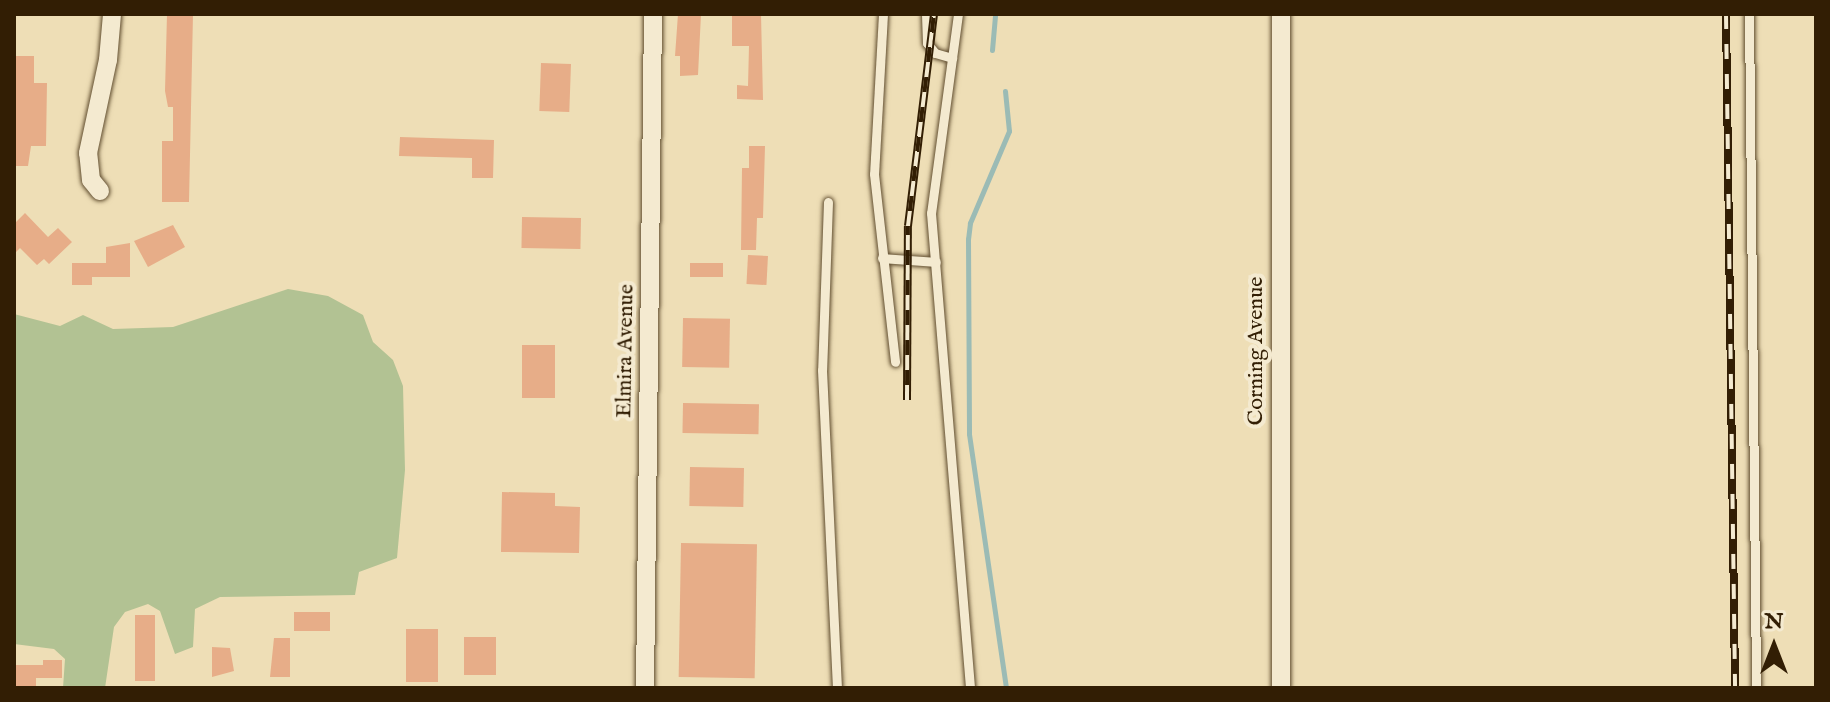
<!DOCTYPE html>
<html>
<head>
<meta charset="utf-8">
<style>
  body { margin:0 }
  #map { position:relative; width:1830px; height:702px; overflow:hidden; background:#eedeb6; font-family:"IM FELL English",serif }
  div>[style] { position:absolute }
  .green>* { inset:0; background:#b2c293 }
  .stream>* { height:5px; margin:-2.5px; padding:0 2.5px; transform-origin:2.5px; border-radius:2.5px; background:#9bbbb5 }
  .building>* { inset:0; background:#e7ad88; transform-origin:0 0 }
  .roads { filter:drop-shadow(0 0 2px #614e30) drop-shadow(0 0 2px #614e30) }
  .lane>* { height:9px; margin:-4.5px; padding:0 4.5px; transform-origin:4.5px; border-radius:4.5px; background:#f4ead0 }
  .street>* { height:18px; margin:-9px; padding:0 9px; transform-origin:9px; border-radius:9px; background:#f4ead0 }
  .rail>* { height:8px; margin-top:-4px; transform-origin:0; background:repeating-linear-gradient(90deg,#f4ead0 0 15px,#321e04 0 30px); box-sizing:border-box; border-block:2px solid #321e04 }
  span { translate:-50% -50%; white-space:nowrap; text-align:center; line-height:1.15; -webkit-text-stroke:8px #f4ead0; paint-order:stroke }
  .street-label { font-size:22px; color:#321e04 }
  .frame { position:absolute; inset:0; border:16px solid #321e04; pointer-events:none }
  .north { position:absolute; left:1734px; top:606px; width:80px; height:80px; -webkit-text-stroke:6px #f4ead0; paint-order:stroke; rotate:0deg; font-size:22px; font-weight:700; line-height:32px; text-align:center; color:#321e04 }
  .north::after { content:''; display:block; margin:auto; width:28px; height:36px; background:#321e04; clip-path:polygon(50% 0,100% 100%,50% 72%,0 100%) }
</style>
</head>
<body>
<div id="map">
  <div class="green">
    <i style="clip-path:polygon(288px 289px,328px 296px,363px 315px,373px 342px,393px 360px,403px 386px,405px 470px,397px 558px,359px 572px,355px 595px,220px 597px,195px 609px,193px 647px,175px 654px,160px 611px,148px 604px,125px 612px,114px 627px,105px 688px,63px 688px,65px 659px,54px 649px,14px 644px,14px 314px,60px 326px,83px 315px,113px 329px,173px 327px)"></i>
  </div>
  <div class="stream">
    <i style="left:992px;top:50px;width:36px;rotate:-85deg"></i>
    <i style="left:1005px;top:91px;width:40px;rotate:84.3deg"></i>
    <i style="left:1009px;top:131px;width:100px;rotate:113deg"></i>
    <i style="left:970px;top:223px;width:16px;rotate:97deg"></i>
    <i style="left:968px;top:239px;width:195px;rotate:89.7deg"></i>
    <i style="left:969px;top:434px;width:257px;rotate:81.7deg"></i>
  </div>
  <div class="building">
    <i style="clip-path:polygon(167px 14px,193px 14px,189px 202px,162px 202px,162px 141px,173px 141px,173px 107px,168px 107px,165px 91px)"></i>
    <i style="clip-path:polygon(678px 14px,701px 14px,698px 75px,680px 76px,680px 56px,675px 56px)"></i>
    <i style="clip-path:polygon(732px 14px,761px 14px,763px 100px,737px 99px,737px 85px,748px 86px,749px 46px,732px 46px)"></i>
    <i style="clip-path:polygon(14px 56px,34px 56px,34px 83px,47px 83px,46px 146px,31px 146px,28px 166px,14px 166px)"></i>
    <i style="left:541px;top:63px;width:30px;height:48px;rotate:2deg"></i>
    <i style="clip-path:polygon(400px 137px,494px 140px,493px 178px,472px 178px,472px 158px,399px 156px)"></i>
    <i style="clip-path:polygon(749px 146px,765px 146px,763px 218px,757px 218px,756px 250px,741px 250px,742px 168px,749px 168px)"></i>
    <i style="clip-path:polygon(25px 213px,48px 237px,58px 228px,72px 242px,49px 264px,44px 259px,37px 265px,20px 248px,14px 254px,14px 224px)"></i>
    <i style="left:522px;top:217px;width:59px;height:31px;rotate:1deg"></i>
    <i style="clip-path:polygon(173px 225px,185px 247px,148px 267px,134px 241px)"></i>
    <i style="clip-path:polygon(130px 243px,130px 277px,92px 277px,92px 285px,72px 285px,72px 263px,106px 263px,106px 247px)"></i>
    <i style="left:748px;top:255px;width:20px;height:29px;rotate:3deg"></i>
    <i style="left:690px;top:263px;width:33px;height:14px"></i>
    <i style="left:683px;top:318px;width:47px;height:49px;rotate:1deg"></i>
    <i style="left:522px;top:345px;width:33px;height:53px"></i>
    <i style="left:683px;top:403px;width:76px;height:30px;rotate:1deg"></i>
    <i style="left:690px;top:467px;width:54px;height:39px;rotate:1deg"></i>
    <i style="clip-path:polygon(502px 492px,555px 493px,555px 506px,580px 507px,579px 553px,501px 552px)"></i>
    <i style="left:681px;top:543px;width:76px;height:134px;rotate:1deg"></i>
    <i style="left:294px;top:612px;width:36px;height:19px"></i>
    <i style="left:135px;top:615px;width:20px;height:66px"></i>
    <i style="left:406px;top:629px;width:32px;height:53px"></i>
    <i style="left:464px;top:637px;width:32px;height:38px"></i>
    <i style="clip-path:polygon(274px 638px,290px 638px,290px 677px,270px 677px)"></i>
    <i style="clip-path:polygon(212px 647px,230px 648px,234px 671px,212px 677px)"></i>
    <i style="clip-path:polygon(43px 660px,62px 660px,62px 678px,36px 678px,36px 687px,14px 686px,14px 665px,43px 665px)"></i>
  </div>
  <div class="roads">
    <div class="lane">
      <i style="left:883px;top:14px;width:160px;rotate:93.2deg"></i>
      <i style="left:874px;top:174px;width:189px;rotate:83.6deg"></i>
      <i style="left:926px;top:14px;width:29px;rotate:88deg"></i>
      <i style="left:927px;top:43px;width:13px;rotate:51deg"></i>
      <i style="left:935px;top:53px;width:18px;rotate:16deg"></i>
      <i style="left:958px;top:14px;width:201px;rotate:97.7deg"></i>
      <i style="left:931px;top:213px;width:477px;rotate:85.3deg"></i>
      <i style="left:1749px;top:14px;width:674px;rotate:89.4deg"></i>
      <i style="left:828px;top:202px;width:168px;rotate:92deg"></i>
      <i style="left:822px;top:370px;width:318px;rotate:87.3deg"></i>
      <i style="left:882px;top:258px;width:54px;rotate:4.2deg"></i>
    </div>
    <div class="street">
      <i style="left:1281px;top:14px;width:674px;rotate:90deg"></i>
      <i style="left:100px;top:191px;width:14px;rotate:-129deg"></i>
      <i style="left:91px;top:180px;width:27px;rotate:-96deg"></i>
      <i style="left:88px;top:153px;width:95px;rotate:-77.9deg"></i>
      <i style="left:108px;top:60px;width:46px;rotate:-85deg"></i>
      <i style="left:645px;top:688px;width:674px;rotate:-89.32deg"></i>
    </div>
  </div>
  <div class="rail">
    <i style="left:1726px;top:14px;width:674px;rotate:89.23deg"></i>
    <i style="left:907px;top:400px;width:174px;rotate:-89.7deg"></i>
    <i style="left:908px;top:226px;width:214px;rotate:-83deg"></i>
  </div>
  <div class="street-label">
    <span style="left:626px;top:351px;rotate:-89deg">Elmira Avenue</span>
    <span style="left:1257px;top:351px;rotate:-90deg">Corning Avenue</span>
  </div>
  <div class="frame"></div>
  <div class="north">N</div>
</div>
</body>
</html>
